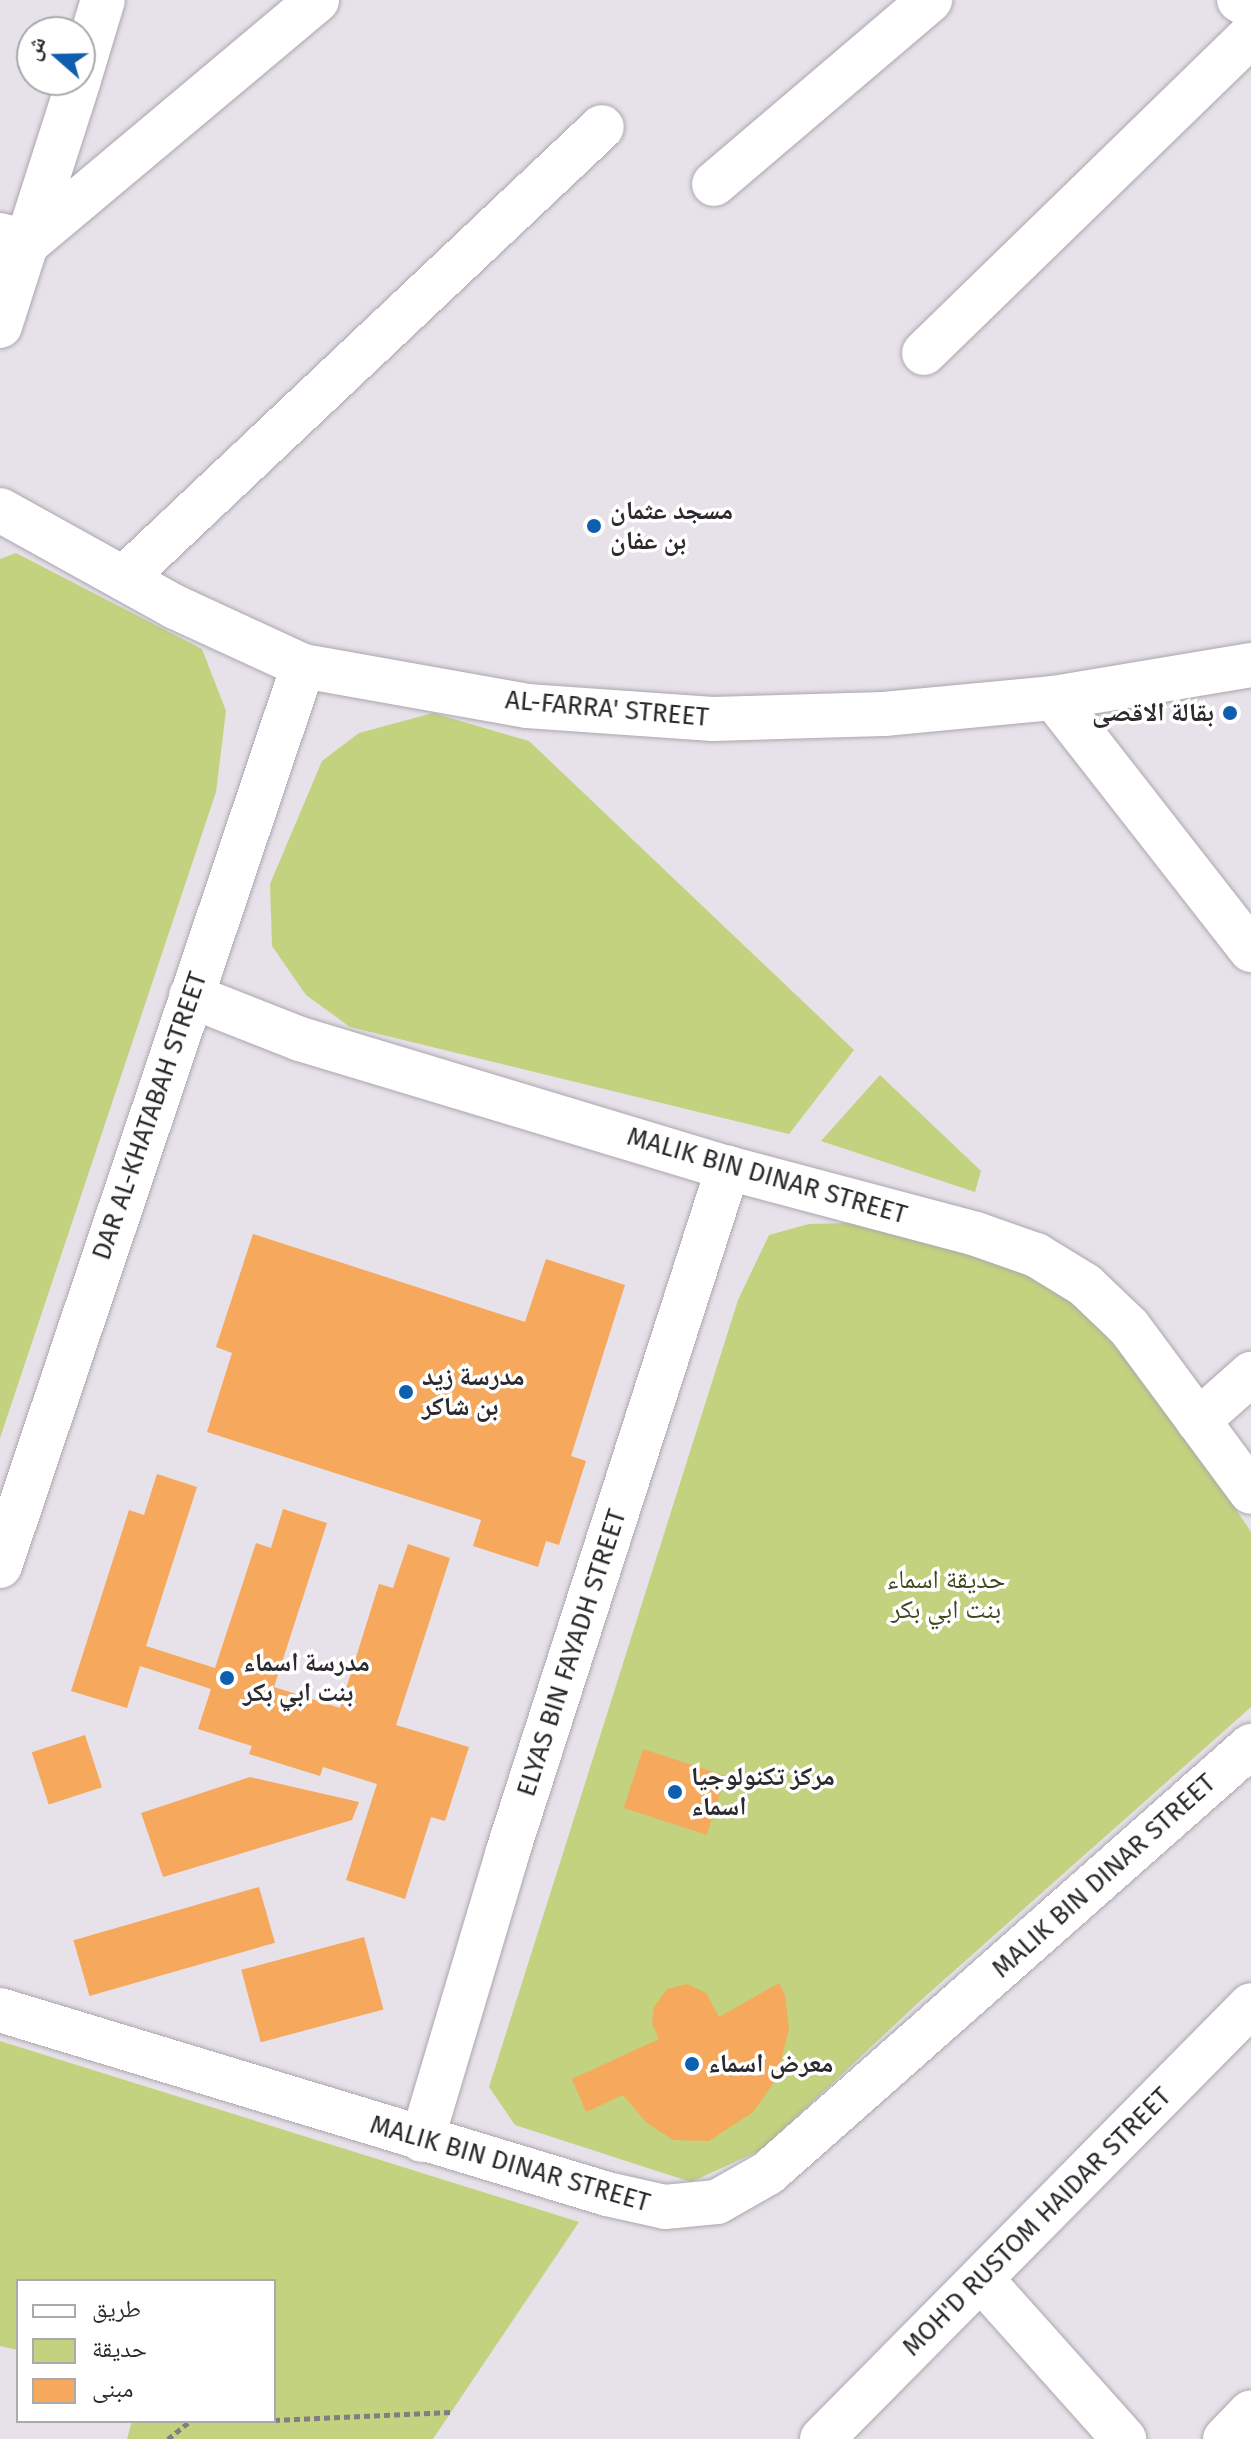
<!DOCTYPE html>
<html>
<head>
<meta charset="utf-8">
<style>
  body { margin:0 }
  #map { position:relative; width:1251px; height:2439px; overflow:hidden; background:#e7e1ea; font-family:"Fira Sans","Noto Naskh Arabic",sans-serif }
  div>[style] { position:absolute }
  .green>* { inset:0; background:#c2d27f }
  .building>* { inset:0; background:#f6a85d; transform-origin:0 0 }
  .path>* { height:5px; margin-top:-2.5px; transform-origin:0; background:repeating-linear-gradient(90deg,#827d84 0 6px,transparent 0 10px) }
  .roads { filter:drop-shadow(0 0 2px #aba6ae) drop-shadow(0 0 2px #aba6ae) }
  .minor>* { height:44px; margin:-22px; padding:0 22px; transform-origin:22px; border-radius:22px; background:#fff }
  .dots>* { width:22px; height:22px; translate:-50% -50%; box-sizing:border-box; border:4px solid #fff; border-radius:50% }
  span { translate:-50% -50%; white-space:nowrap; text-align:center; line-height:1.15; -webkit-text-stroke:7px #fff; paint-order:stroke }
  .poi-label { font-size:26px; color:#2d2a2e; font-weight:700 }
  .left { translate:0 -50%; text-align:left }
  .right { translate:-100% -50%; text-align:right }
  .street-label { font-size:26px; color:#2d2a2e }
  .park-label { font-size:26px; color:#40481e }
  .legend { position:absolute; left:16px; top:2279px; width:260px; height:144px; box-sizing:border-box; background:#fff; border:2px solid #abaaab; margin:0; padding:10px 14px; list-style:none; font-size:24px; color:#2d2a2e }
  .legend li { display:flex; align-items:center; gap:16px; height:40px }
  .legend b { width:40px; border:2px solid #abaaab }
  .north { position:absolute; left:16px; top:16px; width:80px; height:80px; box-sizing:border-box; background:#fff; border:2px solid #abaaab; border-radius:50%; rotate:290deg; font-size:22px; font-weight:700; line-height:32px; text-align:center; color:#2d2a2e }
  .north::after { content:''; display:block; margin:auto; width:28px; height:36px; background:#0e60ae; clip-path:polygon(50% 0,100% 100%,50% 72%,0 100%) }
</style>
</head>
<body>
<div id="map">
  <div class="green">
    <i style="clip-path:polygon(16px 553px,202px 649px,226px 711px,216px 792px,0 1438px,0 559px)"></i>
    <i style="clip-path:polygon(433px 713px,529px 741px,854px 1050px,789px 1134px,350px 1027px,306px 995px,272px 946px,270px 884px,322px 761px,359px 733px)"></i>
    <i style="clip-path:polygon(880px 1075px,981px 1171px,975px 1192px,821px 1141px)"></i>
    <i style="clip-path:polygon(850px 1223px,1007px 1264px,1070px 1298px,1155px 1389px,1251px 1532px,1251px 1707px,919px 2002px,761px 2150px,691px 2182px,515px 2125px,489px 2087px,738px 1300px,769px 1235px,809px 1224px)"></i>
    <i style="clip-path:polygon(0 2041px,579px 2222px,433px 2439px,127px 2439px,132px 2421px,274px 2421px,274px 2281px,18px 2281px,18px 2350px,0 2346px)"></i>
  </div>
  <div class="building">
    <i style="clip-path:polygon(253px 1234px,525px 1322px,546px 1259px,625px 1285px,571px 1456px,586px 1461px,559px 1545px,546px 1541px,538px 1567px,473px 1546px,481px 1520px,207px 1432px,232px 1353px,216px 1347px)"></i>
    <i style="clip-path:polygon(157px 1474px,197px 1487px,146px 1646px,215px 1668px,256px 1543px,271px 1548px,283px 1509px,327px 1523px,274px 1687px,340px 1708px,379px 1584px,393px 1588px,408px 1544px,450px 1558px,396px 1725px,469px 1747px,445px 1821px,431px 1817px,405px 1899px,346px 1880px,377px 1784px,323px 1767px,320px 1776px,249px 1754px,252px 1746px,198px 1729px,211px 1689px,140px 1666px,127px 1708px,71px 1691px,129px 1510px,144px 1515px)"></i>
    <i style="left:85px;top:1735px;width:55px;height:56px;rotate:72deg"></i>
    <i style="left:643px;top:1749px;width:87px;height:62px;rotate:18deg"></i>
    <i style="clip-path:polygon(250px 1777px,359px 1802px,352px 1820px,163px 1877px,141px 1813px)"></i>
    <i style="left:259px;top:1887px;width:58px;height:193px;rotate:74deg"></i>
    <i style="left:364px;top:1937px;width:75px;height:127px;rotate:75deg"></i>
    <i style="clip-path:polygon(779px 1983px,785px 1995px,789px 2028px,777px 2078px,753px 2112px,709px 2141px,673px 2140px,646px 2122px,623px 2095px,586px 2112px,572px 2079px,659px 2039px,652px 2023px,654px 2007px,667px 1989px,687px 1984px,706px 1993px,719px 2017px)"></i>
  </div>
  <div class="path">
    <i style="left:274px;top:2420px;width:177px;rotate:-2.6deg"></i>
    <i style="left:168px;top:2439px;width:28px;rotate:-39deg"></i>
  </div>
  <div class="roads">
    <div class="minor">
      <i style="left:1239px;top:0;width:14px;rotate:30deg"></i>
      <i style="left:80px;top:76px;width:79px;rotate:-73.2deg"></i>
      <i style="left:714px;top:184px;width:284px;rotate:-40.4deg"></i>
      <i style="left:0;top:235px;width:30px;rotate:14deg"></i>
      <i style="left:29px;top:242px;width:376px;rotate:-40deg"></i>
      <i style="left:0;top:326px;width:258px;rotate:-72.2deg"></i>
      <i style="left:924px;top:353px;width:456px;rotate:-44.2deg"></i>
      <i style="left:0;top:510px;width:200px;rotate:29deg"></i>
      <i style="left:175px;top:607px;width:141px;rotate:24.7deg"></i>
      <i style="left:303px;top:666px;width:228px;rotate:10.1deg"></i>
      <i style="left:527px;top:706px;width:186px;rotate:4deg"></i>
      <i style="left:713px;top:719px;width:171px;rotate:-1.7deg"></i>
      <i style="left:884px;top:714px;width:171px;rotate:-5.4deg"></i>
      <i style="left:1054px;top:698px;width:200px;rotate:-9.5deg"></i>
      <i style="left:124px;top:578px;width:657px;rotate:-43.34deg"></i>
      <i style="left:1054px;top:698px;width:320px;rotate:52deg"></i>
      <i style="left:191px;top:996px;width:117px;rotate:21.5deg"></i>
      <i style="left:300px;top:1039px;width:447px;rotate:16.8deg"></i>
      <i style="left:728px;top:1168px;width:257px;rotate:14.9deg"></i>
      <i style="left:976px;top:1234px;width:64px;rotate:19.3deg"></i>
      <i style="left:1036px;top:1255px;width:57px;rotate:31.5deg"></i>
      <i style="left:1085px;top:1285px;width:61px;rotate:43.7deg"></i>
      <i style="left:1129px;top:1327px;width:205px;rotate:53.5deg"></i>
      <i style="left:1198px;top:1421px;width:71px;rotate:-41.6deg"></i>
      <i style="left:0;top:1566px;width:950px;rotate:-71.39deg"></i>
      <i style="left:0;top:2010px;width:634px;rotate:16.86deg"></i>
      <i style="left:607px;top:2194px;width:59px;rotate:12.6deg"></i>
      <i style="left:665px;top:2207px;width:52px;rotate:-5.5deg"></i>
      <i style="left:717px;top:2202px;width:59px;rotate:-29.6deg"></i>
      <i style="left:768px;top:2173px;width:645px;rotate:-41.48deg"></i>
      <i style="left:422px;top:2140px;width:298px;rotate:-73.4deg"></i>
      <i style="left:507px;top:1854px;width:721px;rotate:-72.14deg"></i>
      <i style="left:981px;top:2279px;width:215px;rotate:48.2deg"></i>
      <i style="left:822px;top:2439px;width:610px;rotate:-45.33deg"></i>
      <i style="left:1225px;top:2439px;width:37px;rotate:-46deg"></i>
    </div>
  </div>
  <div class="dots">
    <i style="left:594px;top:526px;background:#0e60ae"></i>
    <i style="left:1230px;top:713px;background:#0e60ae"></i>
    <i style="left:406px;top:1392px;background:#0e60ae"></i>
    <i style="left:227px;top:1678px;background:#0e60ae"></i>
    <i style="left:675px;top:1792px;background:#0e60ae"></i>
    <i style="left:692px;top:2064px;background:#0e60ae"></i>
  </div>
  <div class="poi-label">
    <span class="left" style="left:610px;top:526px">مسجد عثمان<br>بن عفان</span>
    <span class="right" style="left:1214px;top:713px">بقالة الاقصى</span>
    <span class="left" style="left:422px;top:1392px">مدرسة زيد<br>بن شاكر</span>
    <span class="left" style="left:243px;top:1678px">مدرسة اسماء<br>بنت ابي بكر</span>
    <span class="left" style="left:691px;top:1792px">مركز تكنولوجيا<br>اسماء</span>
    <span class="left" style="left:708px;top:2064px">معرض اسماء</span>
  </div>
  <div class="street-label">
    <span style="left:607px;top:709px;rotate:5deg">AL-FARRA' STREET</span>
    <span style="left:150px;top:1116px;rotate:-71deg">DAR AL-KHATABAH STREET</span>
    <span style="left:767px;top:1176px;rotate:16deg">MALIK BIN DINAR STREET</span>
    <span style="left:572px;top:1653px;rotate:-72deg">ELYAS BIN FAYADH STREET</span>
    <span style="left:1104px;top:1876px;rotate:-42deg">MALIK BIN DINAR STREET</span>
    <span style="left:510px;top:2164px;rotate:16deg">MALIK BIN DINAR STREET</span>
    <span style="left:1037px;top:2222px;rotate:-45deg">MOH'D RUSTOM HAIDAR STREET</span>
  </div>
  <div class="park-label">
    <span style="left:946px;top:1595px">حديقة اسماء<br>بنت ابي بكر</span>
  </div>
  <ul class="legend">
  <li><b style="height:10px;background:#fff"></b>طريق</li>
  <li><b style="height:22px;background:#c2d27f"></b>حديقة</li>
  <li><b style="height:22px;background:#f6a85d"></b>مبنى</li>
  </ul>
  <div class="north">ش</div>
</div>
</body>
</html>
